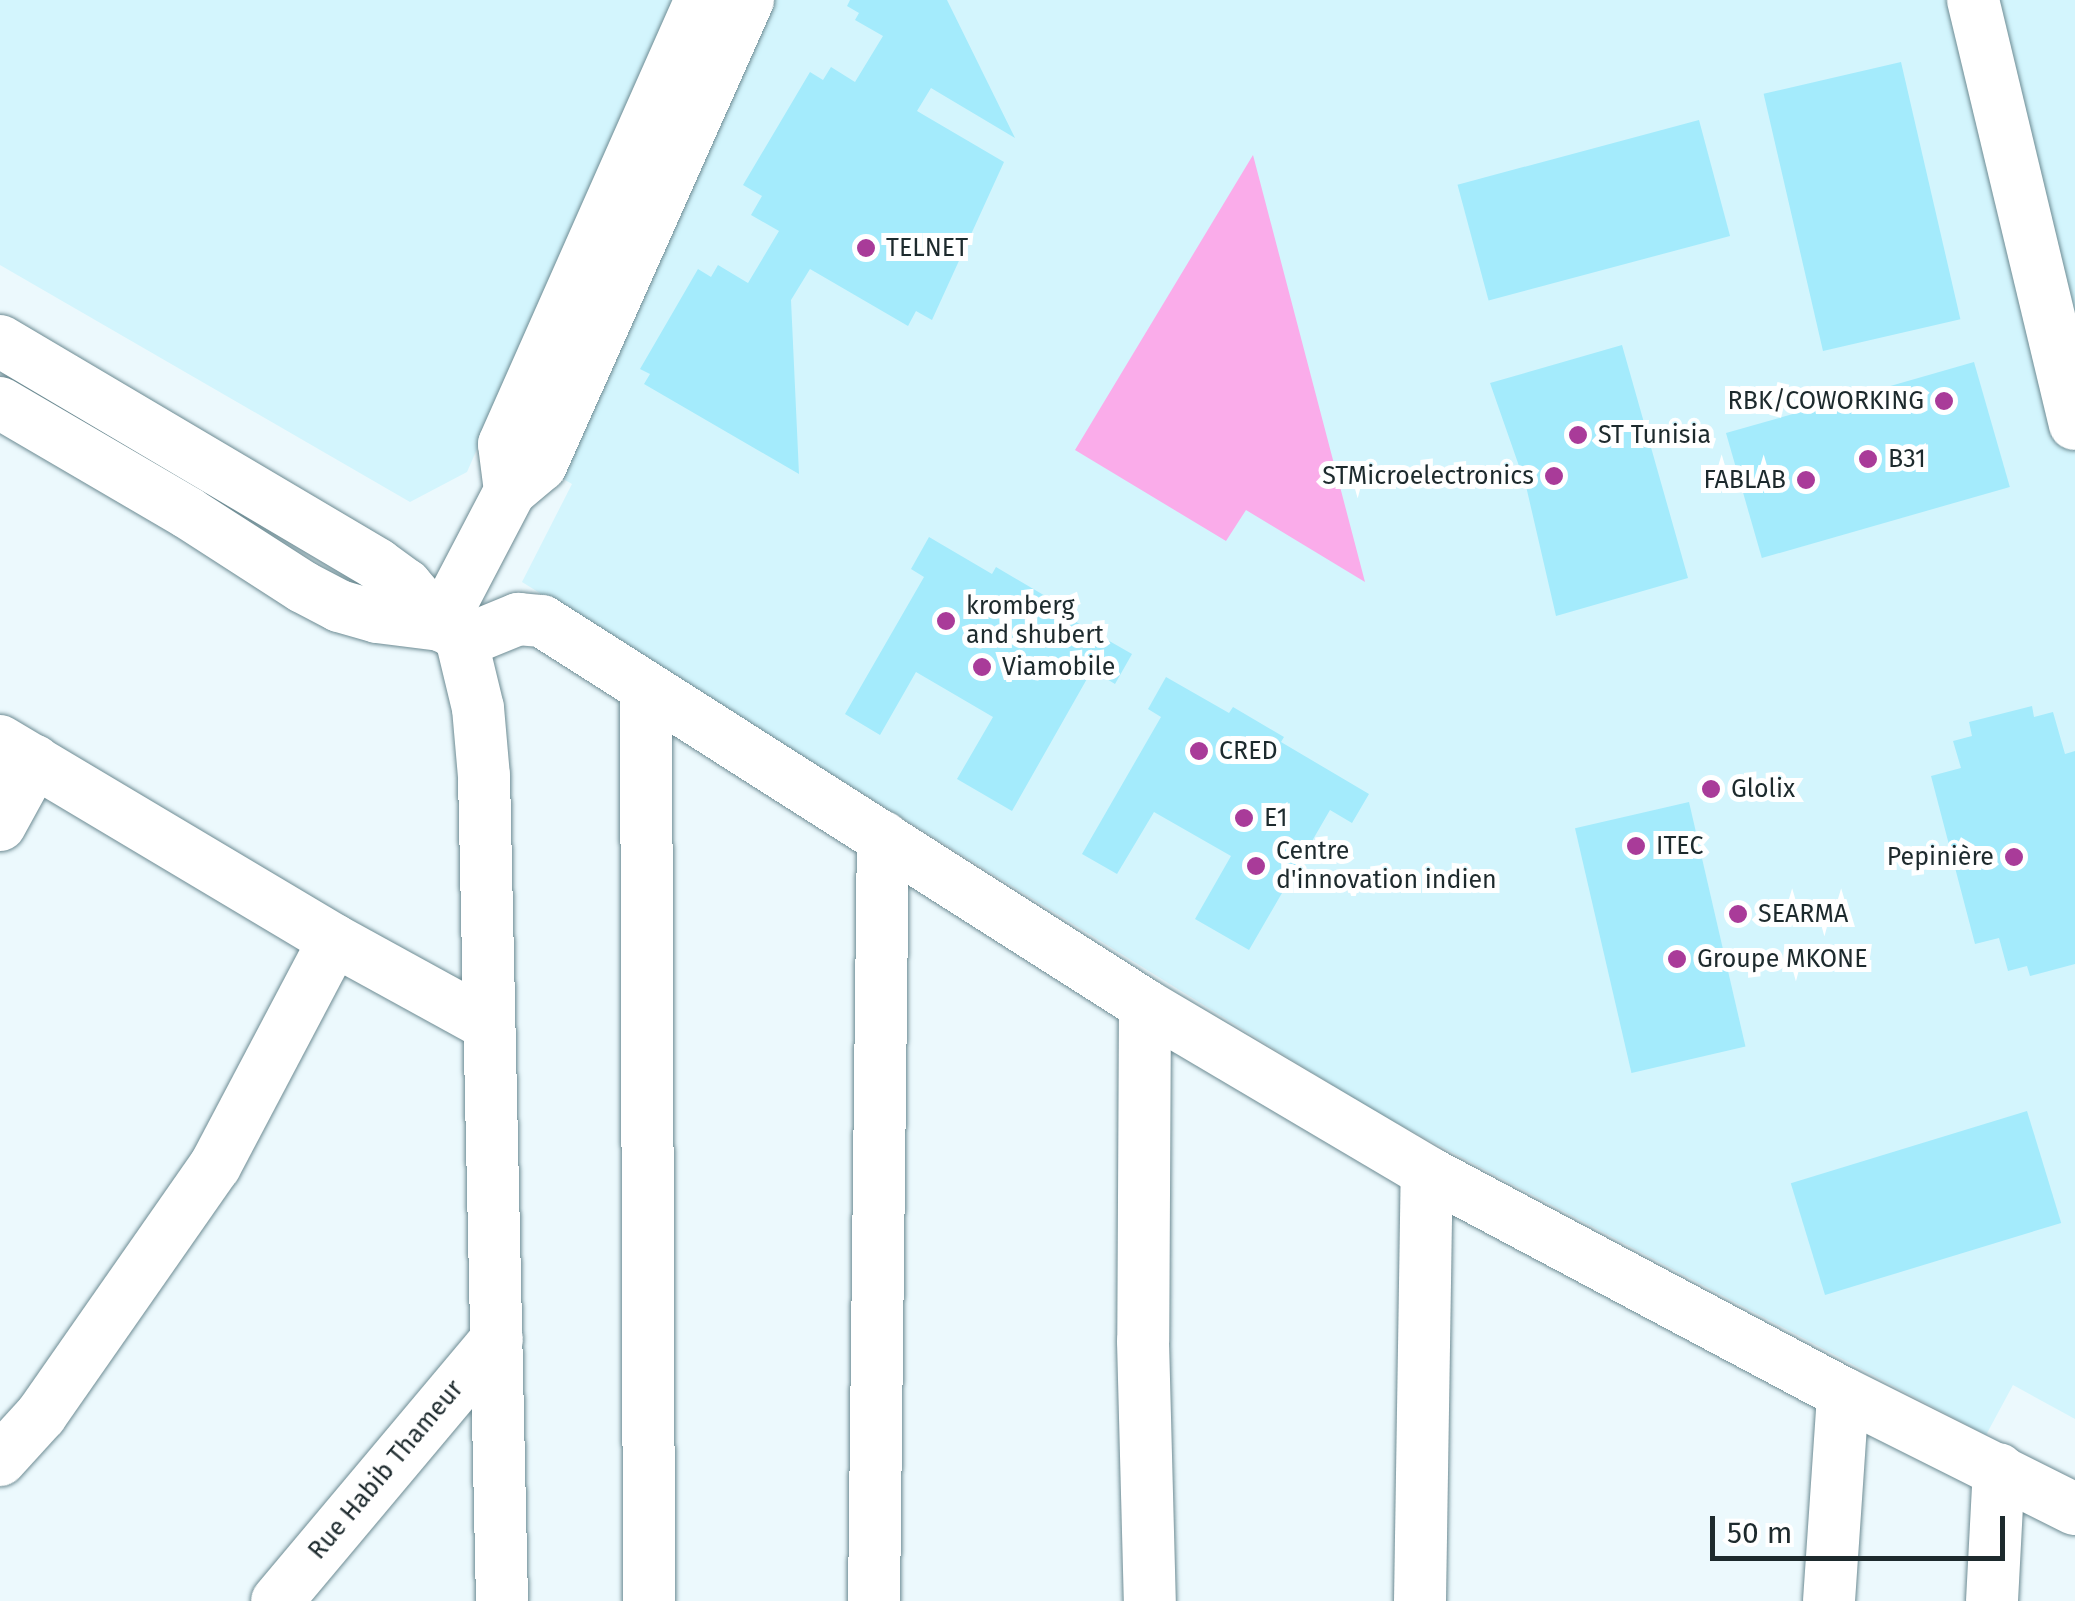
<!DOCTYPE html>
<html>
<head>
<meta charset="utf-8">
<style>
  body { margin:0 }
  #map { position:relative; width:2075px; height:1601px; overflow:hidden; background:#ecf9fd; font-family:"Fira Sans",sans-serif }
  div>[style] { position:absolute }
  .built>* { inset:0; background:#d3f5fd }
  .green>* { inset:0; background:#faacea }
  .building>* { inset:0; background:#a4ebfc; transform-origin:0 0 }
  .roads { filter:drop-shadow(0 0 2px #6d8b93) drop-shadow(0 0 2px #6d8b93) }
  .minor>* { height:52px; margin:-26px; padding:0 26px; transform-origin:26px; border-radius:26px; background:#fff }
  .dots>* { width:28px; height:28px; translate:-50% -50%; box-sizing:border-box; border:5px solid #fff; border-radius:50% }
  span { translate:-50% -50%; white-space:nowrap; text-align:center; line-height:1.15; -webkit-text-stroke:10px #fff; paint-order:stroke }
  .poi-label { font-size:25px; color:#1d2a2d }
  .left { translate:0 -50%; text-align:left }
  .right { translate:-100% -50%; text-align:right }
  .street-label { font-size:25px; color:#1d2a2d }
  .scale { position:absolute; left:1710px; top:1516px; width:295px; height:45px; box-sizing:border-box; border:5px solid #1d2a2d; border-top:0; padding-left:12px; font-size:30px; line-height:35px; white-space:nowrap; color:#1d2a2d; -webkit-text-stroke:8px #fff; paint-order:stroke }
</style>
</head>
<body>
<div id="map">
  <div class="built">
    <i style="clip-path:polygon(0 0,2075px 0,2075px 1419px,2013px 1385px,1986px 1435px,1376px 1112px,522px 582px,572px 484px,484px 433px,467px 472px,410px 502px,0 265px)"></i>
  </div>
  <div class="green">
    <i style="clip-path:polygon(1253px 155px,1365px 582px,1246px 510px,1226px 541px,1075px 450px)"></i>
  </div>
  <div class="building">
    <i style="clip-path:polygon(850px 0,947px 0,1015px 138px,931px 88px,917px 111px,1004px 162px,932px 320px,916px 311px,908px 326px,810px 269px,791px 300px,799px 474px,644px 384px,650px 374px,640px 369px,698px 269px,711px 277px,718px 265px,748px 283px,779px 231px,751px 215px,762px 196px,743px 185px,810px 72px,823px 80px,831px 67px,855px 82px,883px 36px,855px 20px,859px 13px,847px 6px)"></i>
    <i style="left:1901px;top:62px;width:264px;height:141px;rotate:77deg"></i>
    <i style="left:1699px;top:120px;width:120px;height:250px;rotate:75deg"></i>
    <i style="clip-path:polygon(1622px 345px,1688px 578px,1556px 616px,1526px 486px,1490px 383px)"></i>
    <i style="left:1974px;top:362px;width:130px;height:258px;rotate:74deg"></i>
    <i style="clip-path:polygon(929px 537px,992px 574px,996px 567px,1047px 597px,1043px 603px,1132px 654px,1115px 684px,1092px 670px,1012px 811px,957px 779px,993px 717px,916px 672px,880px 735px,845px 714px,924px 577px,911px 569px)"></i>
    <i style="clip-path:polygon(1166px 677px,1229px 713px,1233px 707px,1284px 737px,1281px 742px,1369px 794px,1352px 823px,1330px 810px,1249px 950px,1195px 919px,1231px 856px,1154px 812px,1117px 874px,1082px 854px,1161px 717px,1148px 709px)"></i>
    <i style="clip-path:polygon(2032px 706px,2034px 717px,2053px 712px,2065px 754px,2075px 751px,2075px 964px,2030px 976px,2027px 966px,2008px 971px,1999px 938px,1975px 944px,1931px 776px,1961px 768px,1953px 741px,1972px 736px,1969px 722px)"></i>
    <i style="left:1689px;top:802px;width:251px;height:117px;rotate:77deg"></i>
    <i style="left:2027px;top:1111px;width:117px;height:247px;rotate:73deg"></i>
  </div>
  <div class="roads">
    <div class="minor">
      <i style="left:1973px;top:0;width:436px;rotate:76.5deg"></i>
      <i style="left:0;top:341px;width:438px;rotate:30.6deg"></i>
      <i style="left:377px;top:564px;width:36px;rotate:36deg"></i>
      <i style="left:406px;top:585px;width:52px;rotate:49.6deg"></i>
      <i style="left:0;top:403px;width:218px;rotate:30.3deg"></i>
      <i style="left:188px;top:513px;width:137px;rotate:32.8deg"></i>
      <i style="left:303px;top:587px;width:41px;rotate:27.8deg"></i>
      <i style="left:339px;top:606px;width:40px;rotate:16deg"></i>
      <i style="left:377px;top:617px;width:64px;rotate:7.2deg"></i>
      <i style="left:440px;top:625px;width:17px;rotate:25deg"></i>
      <i style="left:455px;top:632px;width:12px;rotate:55deg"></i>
      <i style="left:462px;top:642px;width:68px;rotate:76.4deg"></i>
      <i style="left:478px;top:708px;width:68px;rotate:85deg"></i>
      <i style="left:484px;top:776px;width:825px;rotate:88.75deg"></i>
      <i style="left:510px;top:491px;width:47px;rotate:-97.3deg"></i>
      <i style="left:504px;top:444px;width:486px;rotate:-66.1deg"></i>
      <i style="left:440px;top:625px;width:151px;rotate:-62.4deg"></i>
      <i style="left:510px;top:491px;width:40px;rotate:-40deg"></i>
      <i style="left:541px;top:465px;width:509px;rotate:-66deg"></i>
      <i style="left:462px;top:642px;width:61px;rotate:-22.3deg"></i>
      <i style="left:518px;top:619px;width:24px;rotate:5deg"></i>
      <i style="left:542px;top:621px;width:715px;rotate:32.49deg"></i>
      <i style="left:1145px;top:1005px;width:328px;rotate:30.6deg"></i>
      <i style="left:1427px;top:1172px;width:471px;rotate:28deg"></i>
      <i style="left:1843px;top:1393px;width:259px;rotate:26.6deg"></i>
      <i style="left:646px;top:689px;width:912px;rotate:89.81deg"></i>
      <i style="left:0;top:741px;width:389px;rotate:30.8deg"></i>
      <i style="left:334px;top:940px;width:175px;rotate:28.8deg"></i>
      <i style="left:0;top:825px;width:73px;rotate:-61.3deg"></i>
      <i style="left:1145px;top:1005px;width:336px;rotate:90.3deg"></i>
      <i style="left:1143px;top:1341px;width:260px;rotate:88.5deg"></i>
      <i style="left:0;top:1460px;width:61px;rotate:-47.7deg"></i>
      <i style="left:41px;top:1415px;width:304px;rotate:-55.1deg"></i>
      <i style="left:215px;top:1166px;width:255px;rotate:-62.2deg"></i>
      <i style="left:277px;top:1601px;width:342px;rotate:-50deg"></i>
      <i style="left:874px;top:1601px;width:764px;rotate:-89.33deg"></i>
      <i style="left:1420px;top:1601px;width:429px;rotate:-89.1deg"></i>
      <i style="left:1829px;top:1601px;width:208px;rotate:-86.1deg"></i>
      <i style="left:1992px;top:1601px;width:132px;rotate:-87deg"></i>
    </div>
  </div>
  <div class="dots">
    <i style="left:866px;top:248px;background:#a93b99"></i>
    <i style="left:1944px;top:401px;background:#a93b99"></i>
    <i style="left:1578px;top:435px;background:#a93b99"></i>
    <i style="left:1868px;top:459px;background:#a93b99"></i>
    <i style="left:1554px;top:476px;background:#a93b99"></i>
    <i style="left:1806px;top:480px;background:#a93b99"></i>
    <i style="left:946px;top:621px;background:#a93b99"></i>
    <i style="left:982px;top:667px;background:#a93b99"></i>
    <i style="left:1199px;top:751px;background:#a93b99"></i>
    <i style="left:1711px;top:789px;background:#a93b99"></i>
    <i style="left:1244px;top:818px;background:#a93b99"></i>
    <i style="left:1636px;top:846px;background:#a93b99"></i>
    <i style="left:2014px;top:857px;background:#a93b99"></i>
    <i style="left:1256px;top:866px;background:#a93b99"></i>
    <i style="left:1738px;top:914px;background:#a93b99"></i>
    <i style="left:1677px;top:959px;background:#a93b99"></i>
  </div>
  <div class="poi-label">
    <span class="left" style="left:886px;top:248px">TELNET</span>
    <span class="right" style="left:1924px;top:401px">RBK/COWORKING</span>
    <span class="left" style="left:1598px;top:435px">ST Tunisia</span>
    <span class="left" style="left:1888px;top:459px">B31</span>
    <span class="right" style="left:1534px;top:476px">STMicroelectronics</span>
    <span class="right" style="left:1786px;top:480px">FABLAB</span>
    <span class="left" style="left:966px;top:621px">kromberg<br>and shubert</span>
    <span class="left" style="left:1002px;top:667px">Viamobile</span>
    <span class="left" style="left:1219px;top:751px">CRED</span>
    <span class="left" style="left:1731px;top:789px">Glolix</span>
    <span class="left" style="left:1264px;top:818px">E1</span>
    <span class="left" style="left:1656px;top:846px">ITEC</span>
    <span class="left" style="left:1276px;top:866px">Centre<br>d'innovation indien</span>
    <span class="right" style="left:1994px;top:857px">Pepinière</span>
    <span class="left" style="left:1758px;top:914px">SEARMA</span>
    <span class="left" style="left:1697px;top:959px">Groupe MKONE</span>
  </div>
  <div class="street-label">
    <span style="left:386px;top:1470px;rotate:-50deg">Rue Habib Thameur</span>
  </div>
  <div class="scale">50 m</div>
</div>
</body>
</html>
